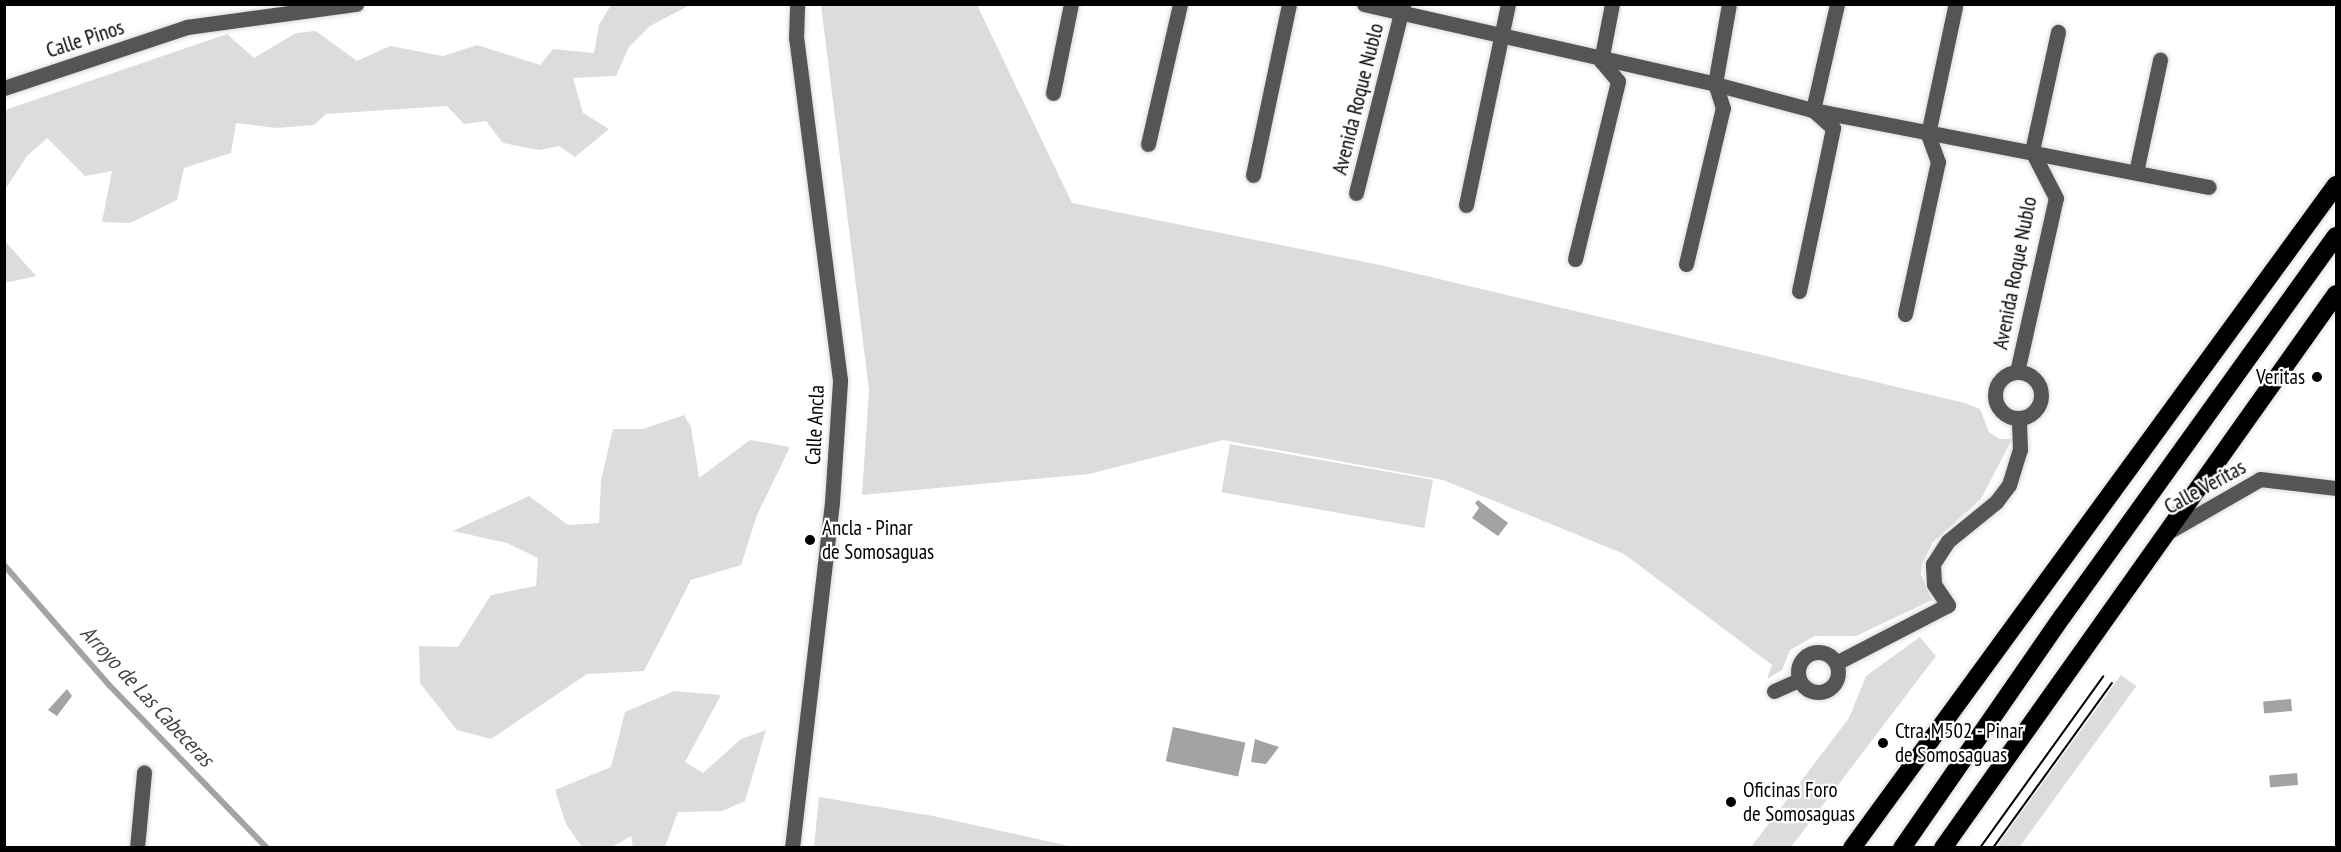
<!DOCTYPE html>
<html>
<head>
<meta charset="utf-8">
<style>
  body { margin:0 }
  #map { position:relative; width:2341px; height:852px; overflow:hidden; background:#fff; font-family:"PT Sans Narrow",sans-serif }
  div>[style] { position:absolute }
  .green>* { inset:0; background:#dcdcdc; transform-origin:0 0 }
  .water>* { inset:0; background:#a3a3a3; transform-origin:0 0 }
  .stream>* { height:6px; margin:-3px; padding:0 3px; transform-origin:3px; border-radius:3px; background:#a3a3a3 }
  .roads { filter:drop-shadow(0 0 2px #dbdbdb) drop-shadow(0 0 2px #dbdbdb) }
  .minor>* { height:15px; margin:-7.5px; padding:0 7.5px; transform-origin:7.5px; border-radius:7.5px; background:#555 }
  .minor>.ring { margin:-7.5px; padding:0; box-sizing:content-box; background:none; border:15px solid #555; border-radius:50% }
  .highway>* { height:18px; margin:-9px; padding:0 9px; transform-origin:9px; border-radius:9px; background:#000 }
  .tram>* { height:1.5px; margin:-0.75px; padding:0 0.75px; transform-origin:0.75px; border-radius:0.75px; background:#000 }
  .dots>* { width:16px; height:16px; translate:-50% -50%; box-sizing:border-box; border:3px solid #fff; border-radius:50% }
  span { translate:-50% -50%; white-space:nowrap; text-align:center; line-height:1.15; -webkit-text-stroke:4.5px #fff; paint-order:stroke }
  .street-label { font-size:21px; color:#000 }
  .poi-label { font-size:21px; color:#000 }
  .right { translate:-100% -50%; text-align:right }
  .left { translate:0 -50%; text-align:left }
  .water-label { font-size:22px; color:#444; font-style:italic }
  .frame { position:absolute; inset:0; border:6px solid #000; pointer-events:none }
</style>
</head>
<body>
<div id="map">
  <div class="green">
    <i style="clip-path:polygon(611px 5px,690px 5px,650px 26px,629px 47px,616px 76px,573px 78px,583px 113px,609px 129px,575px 157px,559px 146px,539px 150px,503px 143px,486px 121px,464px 124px,447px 106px,326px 114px,314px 125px,277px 128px,236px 123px,231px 153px,184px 168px,177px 200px,130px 223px,102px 222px,112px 171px,85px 176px,47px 138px,27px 156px,5px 190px,5px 110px,227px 34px,254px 58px,296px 33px,316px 31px,357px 61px,390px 46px,443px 56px,477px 45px,540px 65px,553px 49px,594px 53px,599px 25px)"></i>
    <i style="clip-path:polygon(821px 5px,977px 5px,1072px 203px,1380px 265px,1965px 403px,1980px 409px,1989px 432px,1999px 439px,2012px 439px,1981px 499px,1933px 542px,1922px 564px,1921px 575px,1932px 600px,1856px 636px,1815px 636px,1790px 650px,1782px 670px,1767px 679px,1772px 665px,1624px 554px,1443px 480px,1223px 440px,1089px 474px,862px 495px,869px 390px)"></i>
    <i style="clip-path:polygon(5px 241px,36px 276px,5px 283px)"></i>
    <i style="clip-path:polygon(684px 415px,691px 427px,699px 478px,750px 440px,790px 447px,757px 515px,741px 565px,691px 580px,644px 671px,587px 674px,491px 739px,457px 730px,420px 683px,419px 646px,458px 647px,491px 595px,536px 586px,538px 558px,507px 543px,453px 531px,529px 496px,568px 525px,599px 523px,601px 480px,613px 429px,643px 429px)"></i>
    <i style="left:1230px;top:444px;width:206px;height:49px;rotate:10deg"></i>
    <i style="clip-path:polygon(1920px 637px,1936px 656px,1791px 847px,1751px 847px,1849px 718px,1866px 676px)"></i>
    <i style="left:2121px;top:675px;width:19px;height:210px;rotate:36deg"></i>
    <i style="clip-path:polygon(674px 691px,721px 695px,685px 762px,703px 773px,741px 739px,766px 730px,745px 801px,722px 811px,678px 812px,665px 847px,633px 847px,631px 836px,612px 847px,582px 847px,566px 824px,555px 790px,611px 767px,625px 712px)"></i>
    <i style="clip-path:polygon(819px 797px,933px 816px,1074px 847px,814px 847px)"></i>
  </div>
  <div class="water">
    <i style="clip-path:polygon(1478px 500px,1508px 523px,1498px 536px,1472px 518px,1479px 508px,1475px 503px)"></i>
    <i style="clip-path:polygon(67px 689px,72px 696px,57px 716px,48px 710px)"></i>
    <i style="left:2291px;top:699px;width:12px;height:28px;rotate:85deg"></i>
    <i style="left:1173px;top:727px;width:74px;height:35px;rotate:12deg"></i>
    <i style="clip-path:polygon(1255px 739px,1279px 747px,1266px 764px,1251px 762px)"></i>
    <i style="left:2297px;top:773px;width:12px;height:28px;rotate:85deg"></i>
  </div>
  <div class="stream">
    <i style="left:4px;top:565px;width:159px;rotate:48.8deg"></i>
    <i style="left:109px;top:685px;width:227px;rotate:45.9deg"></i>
  </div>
  <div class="roads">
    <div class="minor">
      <i style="left:1364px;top:4px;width:360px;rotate:12.8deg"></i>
      <i style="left:1715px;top:84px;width:101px;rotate:14.9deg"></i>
      <i style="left:1813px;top:110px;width:403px;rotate:11deg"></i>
      <i style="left:4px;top:88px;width:193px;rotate:-18.4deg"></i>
      <i style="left:187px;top:27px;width:171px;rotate:-7.8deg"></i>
      <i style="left:1053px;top:93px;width:91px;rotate:-78.6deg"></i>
      <i style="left:1148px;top:144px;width:144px;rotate:-77.1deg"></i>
      <i style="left:2136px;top:172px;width:115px;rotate:-77.9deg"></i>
      <i style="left:1253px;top:175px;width:175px;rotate:-78.1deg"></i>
      <i style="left:1356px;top:193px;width:195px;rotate:-76deg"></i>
      <i style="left:1466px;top:205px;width:205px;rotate:-78.2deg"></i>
      <i style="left:1575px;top:259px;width:183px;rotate:-76.4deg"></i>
      <i style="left:1618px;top:81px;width:26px;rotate:-130deg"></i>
      <i style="left:1601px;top:61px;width:58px;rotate:-79.1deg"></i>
      <i style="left:1686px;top:264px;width:160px;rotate:-76.7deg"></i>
      <i style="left:1723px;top:108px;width:25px;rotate:-108deg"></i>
      <i style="left:1715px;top:84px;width:81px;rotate:-80.1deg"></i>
      <i style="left:1799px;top:291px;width:167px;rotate:-78.2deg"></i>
      <i style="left:1833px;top:128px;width:27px;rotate:-138deg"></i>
      <i style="left:1813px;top:110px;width:109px;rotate:-77.2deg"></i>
      <i style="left:1905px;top:314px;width:156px;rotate:-77.8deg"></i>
      <i style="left:1938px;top:162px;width:30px;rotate:-110deg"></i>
      <i style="left:1928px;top:134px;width:130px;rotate:-78deg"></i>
      <i class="ring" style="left:1995px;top:372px;width:31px;height:31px"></i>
      <i style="left:2017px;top:372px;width:178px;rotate:-77.4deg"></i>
      <i style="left:2056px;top:198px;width:53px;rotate:-117.1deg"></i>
      <i style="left:2032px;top:151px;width:122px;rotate:-77.7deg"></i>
      <i style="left:2168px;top:532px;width:106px;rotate:-29.9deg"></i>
      <i style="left:2260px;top:479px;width:77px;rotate:6.8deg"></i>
      <i class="ring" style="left:1798px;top:652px;width:25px;height:25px"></i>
      <i style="left:1836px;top:663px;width:126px;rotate:-27.4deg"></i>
      <i style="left:1948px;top:605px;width:25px;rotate:-124deg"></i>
      <i style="left:1934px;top:584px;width:20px;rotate:-93deg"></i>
      <i style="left:1933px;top:564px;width:27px;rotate:-57deg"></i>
      <i style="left:1948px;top:541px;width:62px;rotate:-39.1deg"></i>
      <i style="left:1996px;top:502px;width:21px;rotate:-53deg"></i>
      <i style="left:2009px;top:485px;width:37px;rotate:-73deg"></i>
      <i style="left:2020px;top:450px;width:31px;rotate:-92deg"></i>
      <i style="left:1774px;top:691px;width:27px;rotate:-24deg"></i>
      <i style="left:137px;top:848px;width:76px;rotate:-84.7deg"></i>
      <i style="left:792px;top:848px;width:348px;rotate:-83.4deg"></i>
      <i style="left:832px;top:502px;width:122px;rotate:-86.2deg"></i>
      <i style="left:840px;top:380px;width:345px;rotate:-97.3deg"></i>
      <i style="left:796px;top:38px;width:34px;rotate:-88deg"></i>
    </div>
    <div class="highway">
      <i style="left:1852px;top:848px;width:821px;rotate:-53.87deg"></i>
      <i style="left:1902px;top:848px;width:281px;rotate:-55.3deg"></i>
      <i style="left:2062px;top:617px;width:469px;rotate:-54.3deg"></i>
      <i style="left:1943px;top:848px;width:679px;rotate:-54.65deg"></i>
    </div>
  </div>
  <div class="tram">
    <i style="left:1980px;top:848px;width:211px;rotate:-54.3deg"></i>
    <i style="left:1993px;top:848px;width:203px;rotate:-54.2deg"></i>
  </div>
  <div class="dots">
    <i style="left:2317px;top:377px;background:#000"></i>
    <i style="left:810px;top:540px;background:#000"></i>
    <i style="left:1883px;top:743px;background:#000"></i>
    <i style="left:1731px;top:802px;background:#000"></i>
  </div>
  <div class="street-label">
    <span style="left:85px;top:39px;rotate:-18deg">Calle Pinos</span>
    <span style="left:1358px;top:99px;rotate:-76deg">Avenida Roque Nublo</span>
    <span style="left:2015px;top:273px;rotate:-79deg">Avenida Roque Nublo</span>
    <span style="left:815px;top:425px;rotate:-87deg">Calle Ancla</span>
    <span style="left:2205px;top:487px;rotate:-29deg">Calle Veritas</span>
  </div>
  <div class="poi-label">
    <span class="right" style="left:2305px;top:377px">Veritas</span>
    <span class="left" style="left:822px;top:540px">Ancla - Pinar<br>de Somosaguas</span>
    <span class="left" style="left:1895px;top:743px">Ctra. M502 - Pinar<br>de Somosaguas</span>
    <span class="left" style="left:1743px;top:802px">Oficinas Foro<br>de Somosaguas</span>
  </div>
  <div class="water-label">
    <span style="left:147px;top:696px;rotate:47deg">Arroyo de Las Cabeceras</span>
  </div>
  <div class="frame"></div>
</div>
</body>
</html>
